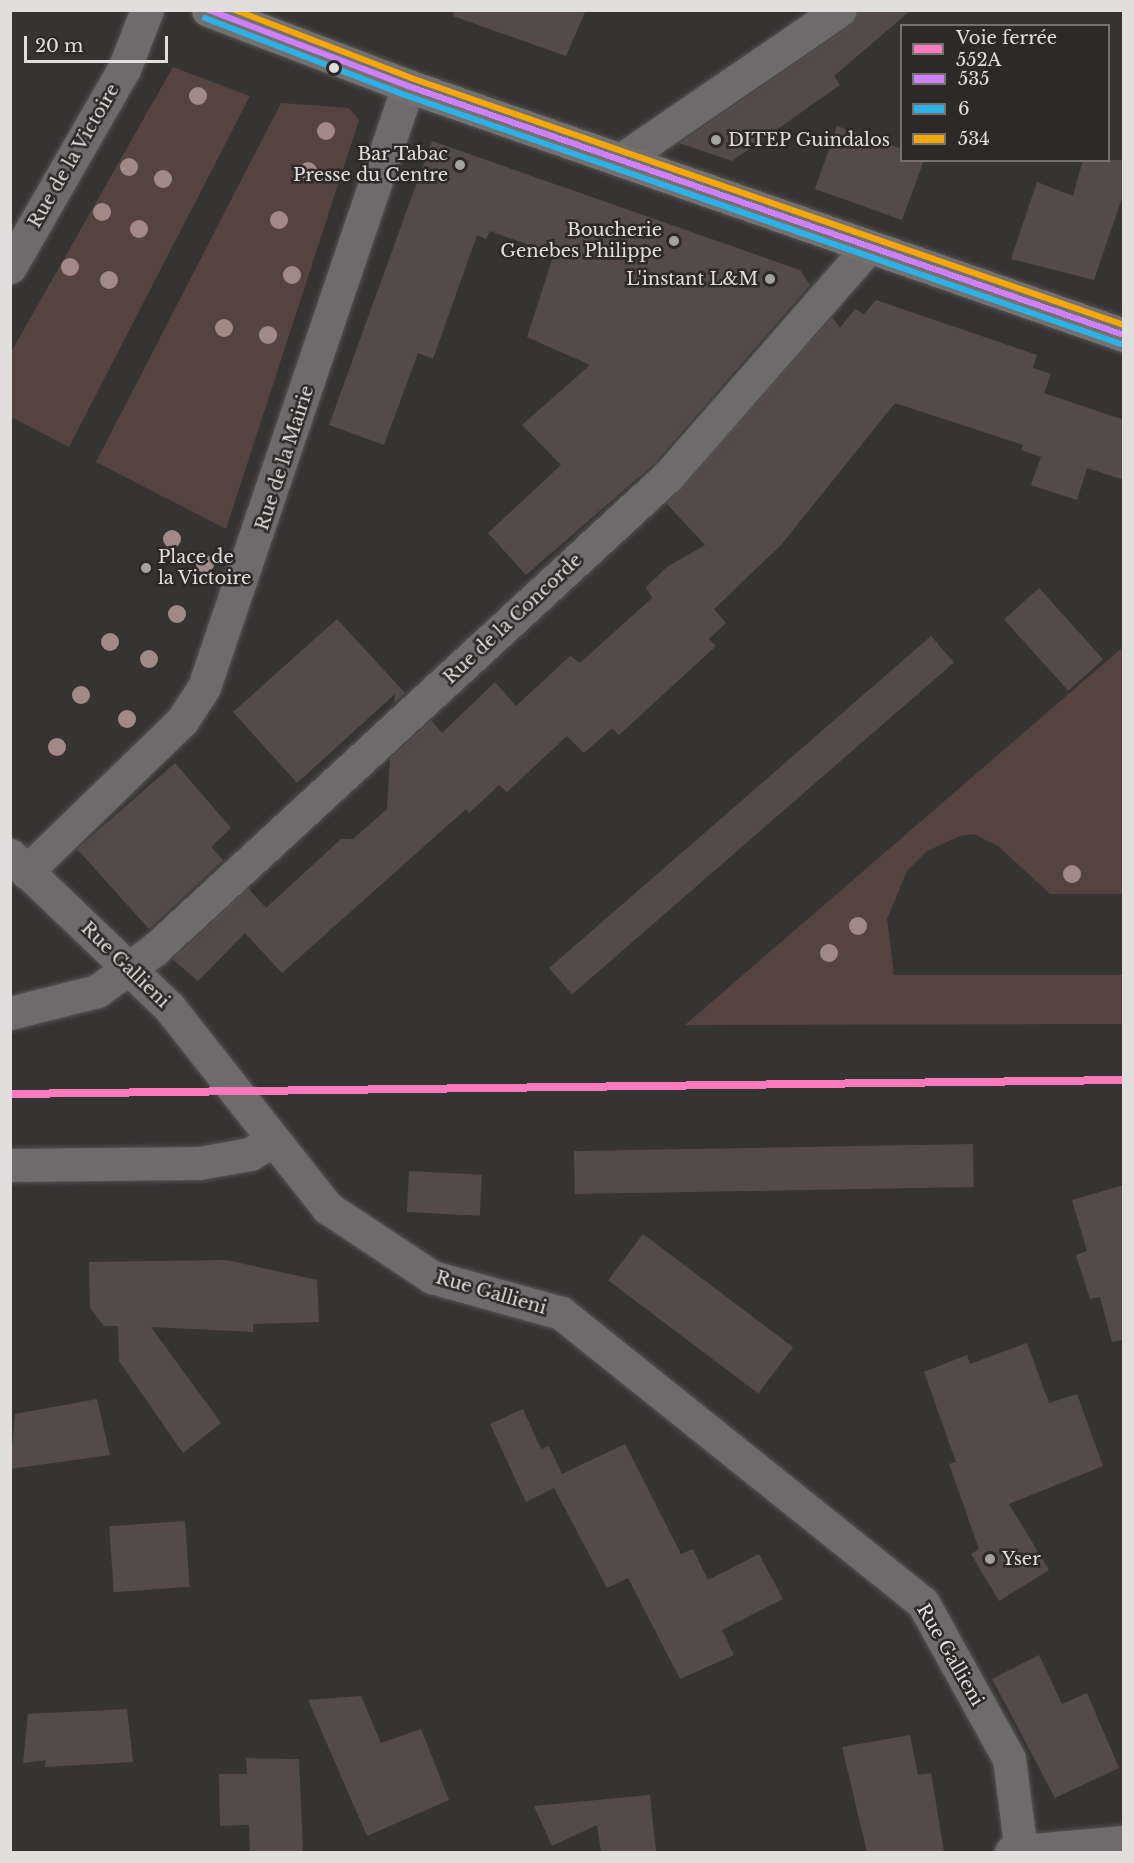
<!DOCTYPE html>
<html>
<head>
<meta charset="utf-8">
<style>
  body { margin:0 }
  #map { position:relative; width:1134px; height:1863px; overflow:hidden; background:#363433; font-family:"Libre Baskerville",serif }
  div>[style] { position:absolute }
  .green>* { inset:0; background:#544341 }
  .building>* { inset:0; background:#534b4a; transform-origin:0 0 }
  .roads { filter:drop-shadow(0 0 2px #545352) drop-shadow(0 0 2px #545352) }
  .street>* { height:33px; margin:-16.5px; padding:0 16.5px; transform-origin:16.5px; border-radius:16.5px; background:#6d6b6b }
  .secondary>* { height:33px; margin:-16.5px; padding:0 16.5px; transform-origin:16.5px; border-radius:16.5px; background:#74706e }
  .bus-1>* { height:6px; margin:-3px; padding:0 3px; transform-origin:3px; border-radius:3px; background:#cd80ff }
  .bus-2>* { height:6px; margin:-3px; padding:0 3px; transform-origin:3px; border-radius:3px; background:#2db1e6 }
  .bus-3>* { height:6px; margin:-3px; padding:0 3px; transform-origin:3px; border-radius:3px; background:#f5a707 }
  .rail-1>* { height:8px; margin:-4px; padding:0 4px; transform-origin:4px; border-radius:4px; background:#fa7abc }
  .trees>* { width:18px; height:18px; margin:-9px; border-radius:50%; background:#a18987 }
  .dots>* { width:16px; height:16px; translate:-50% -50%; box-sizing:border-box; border:3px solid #2d2928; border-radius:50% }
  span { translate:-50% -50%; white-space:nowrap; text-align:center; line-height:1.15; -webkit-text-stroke:5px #2d2928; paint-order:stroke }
  .poi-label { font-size:18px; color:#e1dede }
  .left { translate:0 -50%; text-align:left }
  .right { translate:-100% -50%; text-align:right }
  .street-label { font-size:18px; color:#e1dede }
  .frame { position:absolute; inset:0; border:12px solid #e1dede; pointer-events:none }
  .legend { position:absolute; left:900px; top:24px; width:210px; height:138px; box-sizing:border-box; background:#2d2928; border:2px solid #757171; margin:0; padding:8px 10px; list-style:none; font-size:18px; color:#e1dede }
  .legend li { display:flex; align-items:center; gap:12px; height:30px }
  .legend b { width:30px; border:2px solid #757171 }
  .scale { position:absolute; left:24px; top:36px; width:144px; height:27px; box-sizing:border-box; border:3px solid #e1dede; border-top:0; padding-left:8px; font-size:18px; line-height:21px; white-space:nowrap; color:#e1dede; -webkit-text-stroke:4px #2d2928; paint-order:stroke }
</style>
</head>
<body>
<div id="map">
  <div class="green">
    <i style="clip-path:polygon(173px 67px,250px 96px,69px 447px,11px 417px,11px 352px)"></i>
    <i style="clip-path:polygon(281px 103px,349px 108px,359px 120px,226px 529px,96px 462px)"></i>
    <i style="clip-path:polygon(1123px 647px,1123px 894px,1050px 894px,998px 846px,974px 834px,960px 836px,927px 851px,907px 871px,887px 919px,894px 975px,1123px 975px,1123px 1024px,685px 1025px)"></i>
  </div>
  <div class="building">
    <i style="clip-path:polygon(454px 10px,586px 10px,566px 56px,453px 16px)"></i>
    <i style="clip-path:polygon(858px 10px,911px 10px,834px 76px,840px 85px,732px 161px,679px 143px,851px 25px)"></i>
    <i style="clip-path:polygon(837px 126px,902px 149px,902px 160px,924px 160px,902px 220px,815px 189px)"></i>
    <i style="clip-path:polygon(432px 141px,800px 270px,810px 285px,655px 463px,526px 575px,488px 533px,561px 465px,522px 425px,590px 365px,527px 337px,554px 254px,490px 231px,486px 239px,477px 235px,433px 359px,418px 353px,384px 445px,329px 425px)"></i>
    <i style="clip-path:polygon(1083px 160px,1124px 160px,1124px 192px,1094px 280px,1011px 259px,1037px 182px,1073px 196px)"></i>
    <i style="clip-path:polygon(876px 300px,1037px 355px,1033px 368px,1051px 374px,1044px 393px,1124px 420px,1124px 480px,1087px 468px,1077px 500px,1031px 485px,1041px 457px,1021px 450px,1023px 445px,895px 403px,781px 545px,714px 609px,726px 623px,709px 639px,716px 646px,619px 735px,612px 728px,584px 753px,567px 736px,507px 792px,499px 785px,469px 813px,466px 809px,282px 973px,245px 933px,198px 981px,172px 959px,248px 888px,266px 908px,341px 839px,353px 839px,387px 809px,390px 758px,431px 720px,442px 733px,495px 682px,516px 706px,570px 656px,580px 663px,652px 598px,646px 587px,667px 567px,705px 545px,666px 503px,832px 317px,840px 328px,855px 309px,864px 314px)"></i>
    <i style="left:1039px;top:588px;width:96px;height:47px;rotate:48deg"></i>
    <i style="clip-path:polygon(337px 619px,405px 693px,394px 703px,395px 694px,297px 783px,233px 712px)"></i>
    <i style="left:931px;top:636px;width:35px;height:506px;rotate:49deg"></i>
    <i style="clip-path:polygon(175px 763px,231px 828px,211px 847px,223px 860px,149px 929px,77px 849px)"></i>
    <i style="left:973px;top:1144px;width:43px;height:399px;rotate:89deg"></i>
    <i style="left:409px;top:1171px;width:73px;height:41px;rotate:3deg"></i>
    <i style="clip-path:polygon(1124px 1185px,1124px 1340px,1112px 1342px,1100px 1297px,1090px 1299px,1076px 1255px,1087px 1251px,1072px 1200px)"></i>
    <i style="left:643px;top:1234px;width:188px;height:58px;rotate:37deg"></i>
    <i style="clip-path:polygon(226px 1260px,317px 1280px,319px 1322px,253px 1324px,253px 1332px,151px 1327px,221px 1423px,183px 1453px,119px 1361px,118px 1326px,104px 1326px,90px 1308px,89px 1262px)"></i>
    <i style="clip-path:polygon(1027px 1343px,1049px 1403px,1077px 1394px,1103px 1466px,1009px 1504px,1049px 1570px,999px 1601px,971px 1554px,979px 1549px,949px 1464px,956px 1462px,924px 1372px,967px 1355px,970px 1364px)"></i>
    <i style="clip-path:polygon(97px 1399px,110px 1455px,10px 1469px,15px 1414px)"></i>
    <i style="clip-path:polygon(523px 1409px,541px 1449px,549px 1446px,562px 1474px,625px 1444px,681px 1554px,693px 1549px,708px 1580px,759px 1554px,783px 1599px,722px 1630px,734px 1655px,680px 1679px,628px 1578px,607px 1588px,554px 1488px,526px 1502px,490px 1424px)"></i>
    <i style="left:185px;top:1521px;width:66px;height:76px;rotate:86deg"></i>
    <i style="clip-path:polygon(1039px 1655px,1062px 1704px,1087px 1693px,1119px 1768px,1055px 1798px,992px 1679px)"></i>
    <i style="clip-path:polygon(361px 1696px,381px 1743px,421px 1729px,449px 1800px,367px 1836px,308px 1700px)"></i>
    <i style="clip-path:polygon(127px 1709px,133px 1762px,45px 1767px,46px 1760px,23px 1763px,28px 1714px)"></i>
    <i style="clip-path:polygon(910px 1735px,918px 1775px,931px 1773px,944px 1852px,867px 1852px,842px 1747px)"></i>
    <i style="clip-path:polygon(246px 1758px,299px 1759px,303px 1852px,250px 1852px,249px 1825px,220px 1826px,219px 1774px,247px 1774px)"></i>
    <i style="clip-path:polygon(650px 1795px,656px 1852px,601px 1852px,597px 1825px,552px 1846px,534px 1806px)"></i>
  </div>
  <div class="roads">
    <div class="street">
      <i style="left:625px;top:157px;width:260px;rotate:-34.4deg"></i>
      <i style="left:10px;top:267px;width:228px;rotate:-60.1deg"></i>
      <i style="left:124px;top:69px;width:63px;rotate:-68.7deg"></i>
      <i style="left:10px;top:855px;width:220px;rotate:43.7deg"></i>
      <i style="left:169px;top:1007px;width:256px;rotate:51.7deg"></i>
      <i style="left:328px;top:1208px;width:125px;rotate:33.6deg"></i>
      <i style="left:432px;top:1277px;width:134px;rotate:15.6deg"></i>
      <i style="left:561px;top:1313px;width:464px;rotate:38.7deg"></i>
      <i style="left:923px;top:1603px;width:178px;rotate:61.1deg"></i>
      <i style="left:1009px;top:1759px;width:93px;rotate:82.6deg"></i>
      <i style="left:26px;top:872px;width:217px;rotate:-44.1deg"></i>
      <i style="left:182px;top:721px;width:40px;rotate:-57.1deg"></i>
      <i style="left:204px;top:687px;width:635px;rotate:-71.25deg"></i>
      <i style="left:10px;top:1013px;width:90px;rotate:-14.2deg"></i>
      <i style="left:97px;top:991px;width:70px;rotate:-35.7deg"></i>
      <i style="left:154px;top:950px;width:699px;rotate:-42.68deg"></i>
      <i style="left:668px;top:476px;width:305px;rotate:-48.8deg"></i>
      <i style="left:10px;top:1165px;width:189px;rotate:-0.6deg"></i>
      <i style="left:199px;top:1163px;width:52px;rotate:-10deg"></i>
      <i style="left:250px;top:1154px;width:26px;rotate:-31deg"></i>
      <i style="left:1011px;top:1852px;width:113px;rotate:-5.1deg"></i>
    </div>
    <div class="secondary">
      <i style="left:208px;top:10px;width:214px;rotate:20.8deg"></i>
      <i style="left:408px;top:86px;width:758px;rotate:19.18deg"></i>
    </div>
  </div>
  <div class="bus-1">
    <i style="left:209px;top:10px;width:213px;rotate:20.9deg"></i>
    <i style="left:408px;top:86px;width:758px;rotate:19.18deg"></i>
  </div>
  <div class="bus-2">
    <i style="left:205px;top:18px;width:214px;rotate:21.1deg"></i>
    <i style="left:405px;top:95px;width:758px;rotate:19.18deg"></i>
  </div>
  <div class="bus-3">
    <i style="left:235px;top:10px;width:189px;rotate:21.1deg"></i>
    <i style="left:411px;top:78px;width:755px;rotate:19.11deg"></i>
  </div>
  <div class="rail-1">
    <i style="left:10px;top:1094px;width:1114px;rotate:-0.72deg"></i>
  </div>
  <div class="trees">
    <i style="left:198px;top:96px"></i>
    <i style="left:326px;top:131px"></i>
    <i style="left:129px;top:167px"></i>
    <i style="left:308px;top:171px"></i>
    <i style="left:163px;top:179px"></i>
    <i style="left:102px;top:212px"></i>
    <i style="left:279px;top:220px"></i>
    <i style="left:139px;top:229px"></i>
    <i style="left:70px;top:267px"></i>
    <i style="left:292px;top:275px"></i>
    <i style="left:109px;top:280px"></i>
    <i style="left:224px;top:328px"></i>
    <i style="left:268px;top:335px"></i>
    <i style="left:172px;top:539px"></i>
    <i style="left:205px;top:564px"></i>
    <i style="left:177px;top:614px"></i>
    <i style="left:110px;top:642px"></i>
    <i style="left:149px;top:659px"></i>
    <i style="left:81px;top:695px"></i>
    <i style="left:127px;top:719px"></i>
    <i style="left:57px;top:747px"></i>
    <i style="left:1072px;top:874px"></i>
    <i style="left:858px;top:926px"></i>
    <i style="left:829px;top:953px"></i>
  </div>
  <div class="dots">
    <i style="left:334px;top:68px;background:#e1dede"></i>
    <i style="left:716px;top:140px;background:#a5a2a2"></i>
    <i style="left:460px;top:165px;background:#a5a2a2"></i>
    <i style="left:674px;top:241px;background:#a5a2a2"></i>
    <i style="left:770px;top:279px;background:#a5a2a2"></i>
    <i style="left:146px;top:568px;background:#a5a2a2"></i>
    <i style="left:990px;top:1559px;background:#a5a2a2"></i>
  </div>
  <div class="poi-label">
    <span class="left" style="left:728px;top:140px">DITEP Guindalos</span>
    <span class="right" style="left:448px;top:165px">Bar Tabac<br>Presse du Centre</span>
    <span class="right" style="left:662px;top:241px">Boucherie<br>Genebes Philippe</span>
    <span class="right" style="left:758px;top:279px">L'instant L&amp;M</span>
    <span class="left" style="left:158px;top:568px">Place de<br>la Victoire</span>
    <span class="left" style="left:1002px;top:1559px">Yser</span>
  </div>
  <div class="street-label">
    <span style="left:74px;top:156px;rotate:-60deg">Rue de la Victoire</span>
    <span style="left:285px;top:458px;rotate:-72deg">Rue de la Mairie</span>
    <span style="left:513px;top:619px;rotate:-43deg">Rue de la Concorde</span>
    <span style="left:125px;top:965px;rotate:44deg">Rue Gallieni</span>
    <span style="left:491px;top:1293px;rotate:16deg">Rue Gallieni</span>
    <span style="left:950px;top:1655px;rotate:60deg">Rue Gallieni</span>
  </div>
  <div class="frame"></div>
  <ul class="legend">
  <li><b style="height:8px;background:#fa7abc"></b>Voie ferrée 552A</li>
  <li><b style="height:8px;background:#cd80ff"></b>535</li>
  <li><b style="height:8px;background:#2db1e6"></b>6</li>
  <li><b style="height:8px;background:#f5a707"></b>534</li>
  </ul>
  <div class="scale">20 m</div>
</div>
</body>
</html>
